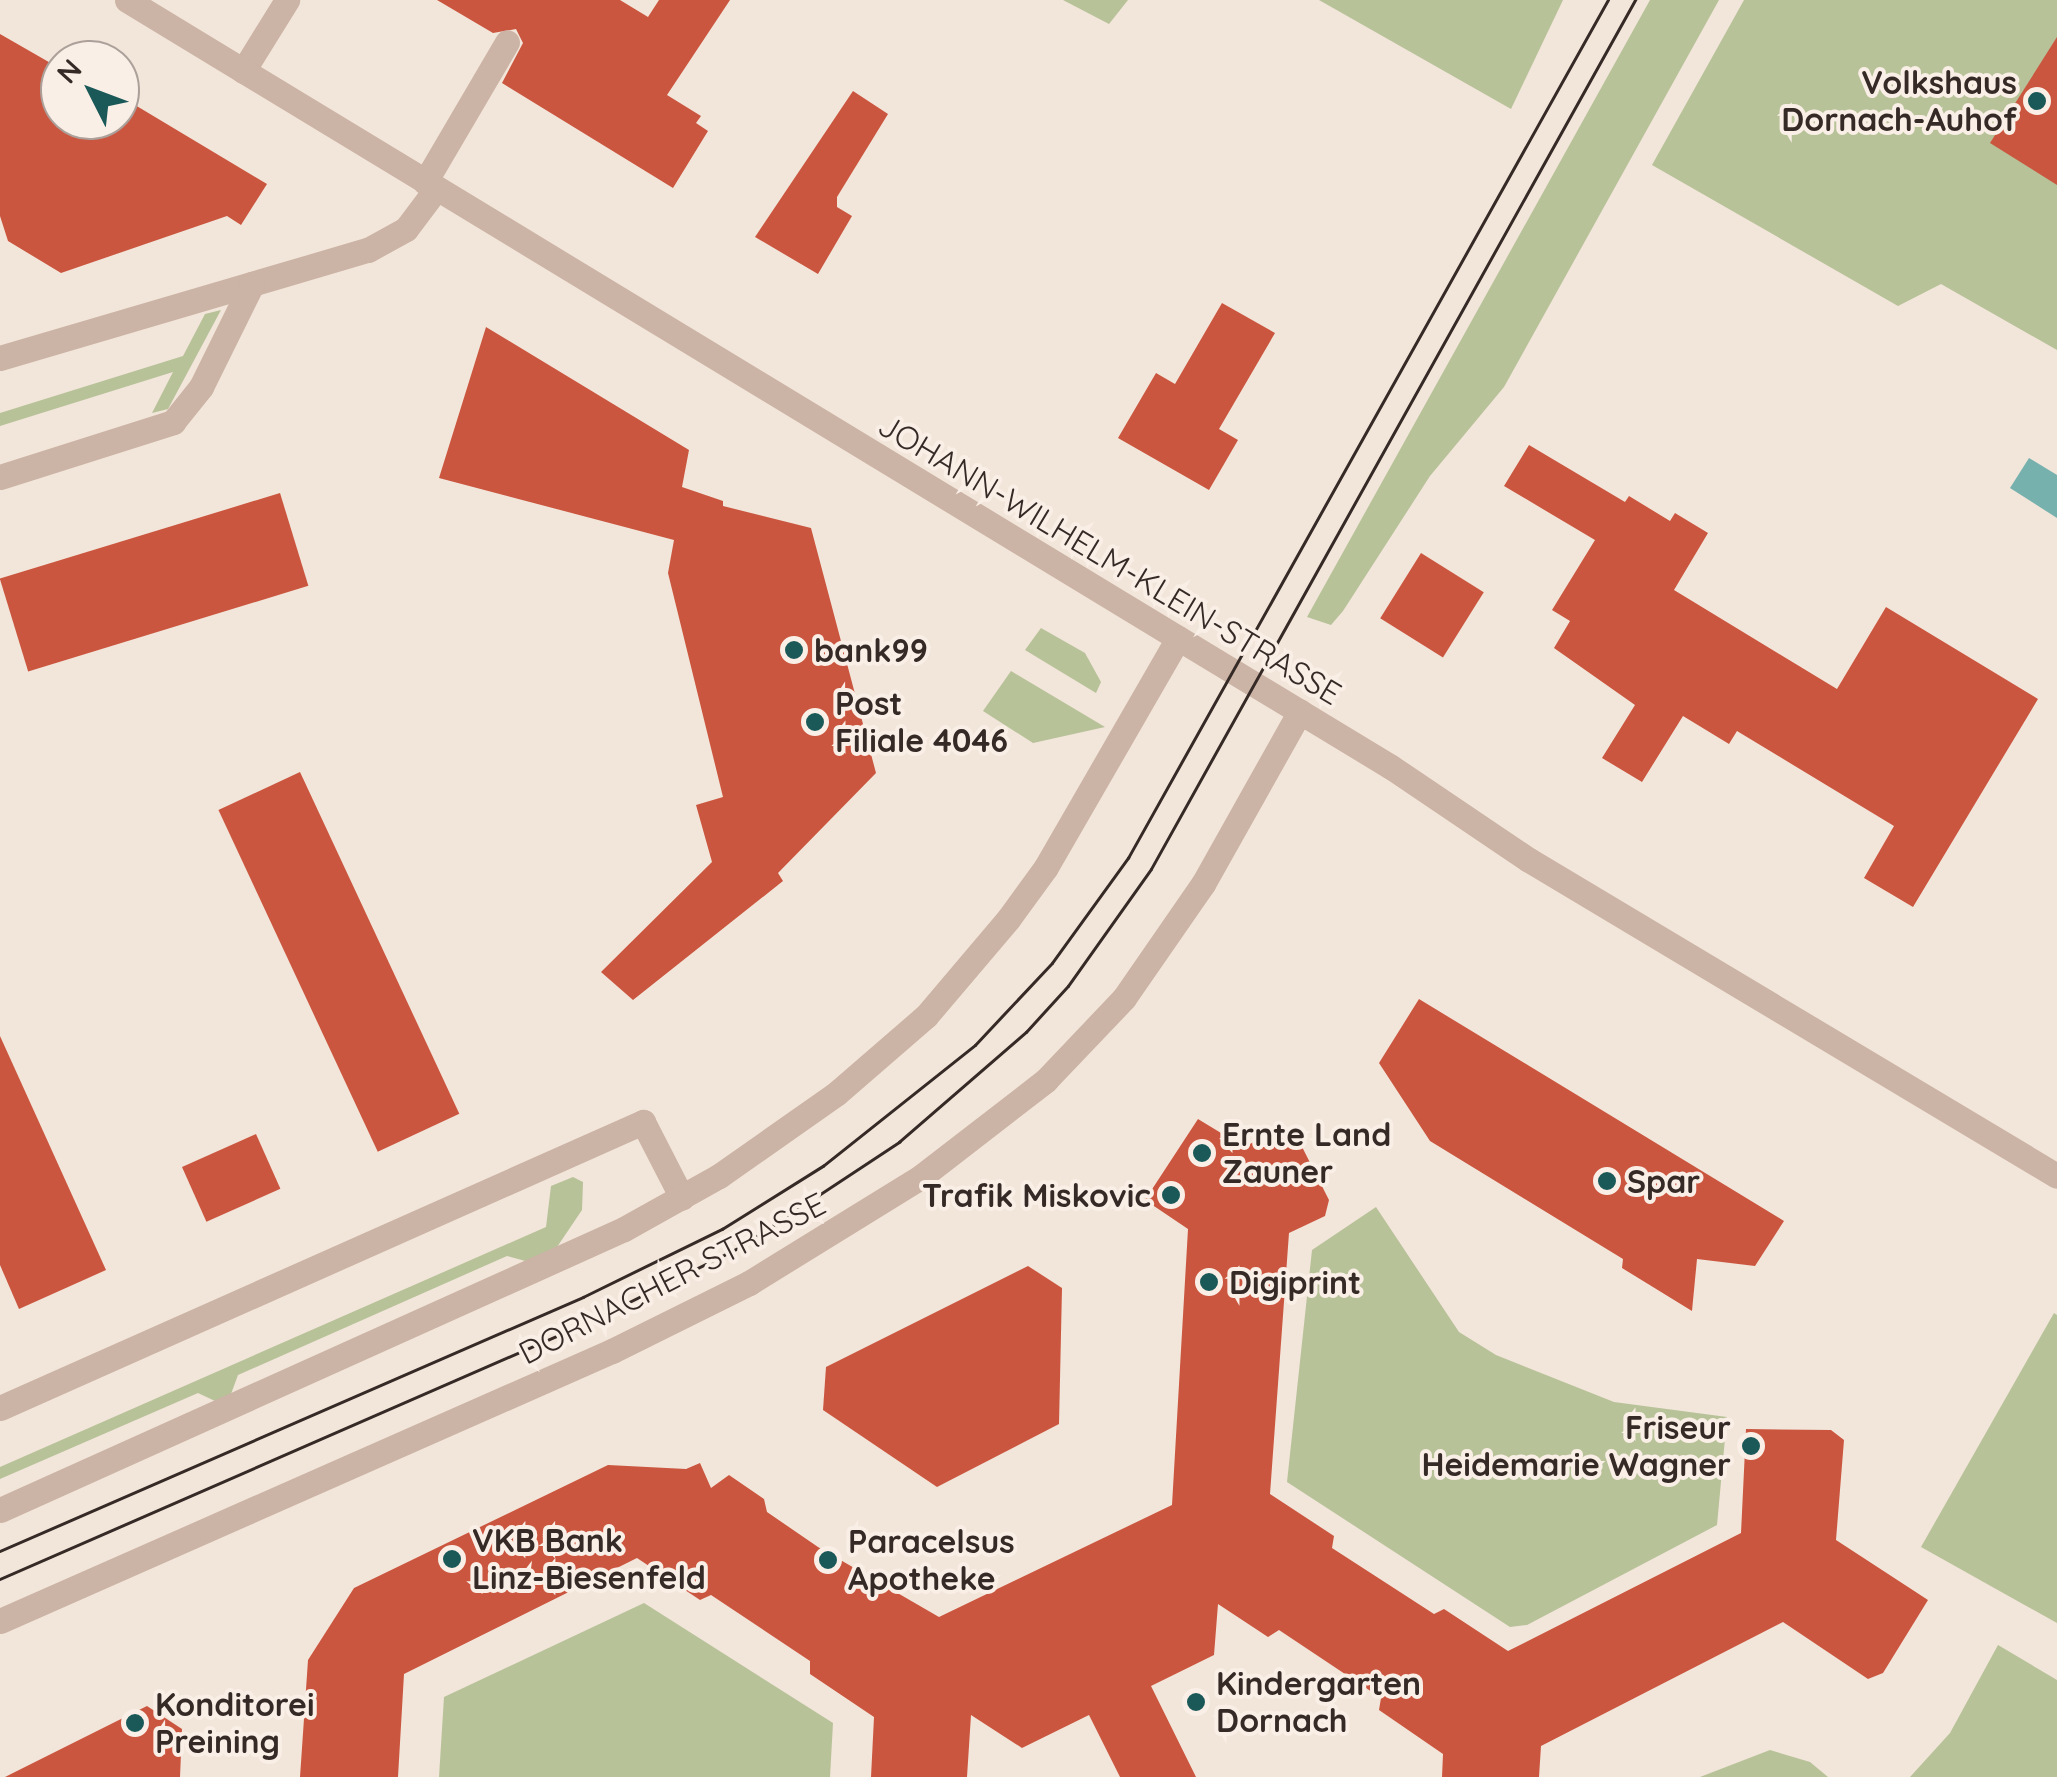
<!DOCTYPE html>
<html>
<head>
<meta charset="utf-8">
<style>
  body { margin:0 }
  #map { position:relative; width:2057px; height:1777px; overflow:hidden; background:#f2e5d9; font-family:Quicksand,sans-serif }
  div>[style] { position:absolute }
  .green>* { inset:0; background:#b7c299 }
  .water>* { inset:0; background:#77b1ae }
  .building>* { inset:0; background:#cb563f; transform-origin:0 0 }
  .service>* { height:25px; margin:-12.5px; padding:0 12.5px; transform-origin:12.5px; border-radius:12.5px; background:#cbb3a5 }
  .minor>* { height:25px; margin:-12.5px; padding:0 12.5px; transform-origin:12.5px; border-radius:12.5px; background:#cbb3a5 }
  .tertiary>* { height:25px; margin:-12.5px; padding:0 12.5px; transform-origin:12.5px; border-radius:12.5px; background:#cbb3a5 }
  .tram>* { height:2.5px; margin:-1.25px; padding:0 1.25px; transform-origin:1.25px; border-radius:1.25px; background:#362a27 }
  .dots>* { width:28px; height:28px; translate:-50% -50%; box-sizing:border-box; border:5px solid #faefe6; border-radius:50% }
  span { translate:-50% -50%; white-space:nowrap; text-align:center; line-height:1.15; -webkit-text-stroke:8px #faefe6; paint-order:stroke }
  .poi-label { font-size:32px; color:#362a27; font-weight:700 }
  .right { translate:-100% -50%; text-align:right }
  .left { translate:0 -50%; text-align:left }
  .street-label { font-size:32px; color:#362a27 }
  .north { position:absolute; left:40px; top:40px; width:100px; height:100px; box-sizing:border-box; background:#faefe6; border:2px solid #aca09a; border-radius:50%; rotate:312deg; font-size:28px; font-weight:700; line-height:40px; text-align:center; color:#362a27 }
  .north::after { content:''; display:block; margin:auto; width:35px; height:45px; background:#1b5959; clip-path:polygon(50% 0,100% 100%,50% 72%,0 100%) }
</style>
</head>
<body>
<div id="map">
  <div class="green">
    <i style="clip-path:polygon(1063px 0,1128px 0,1109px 24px)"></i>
    <i style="clip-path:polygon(1319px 0,1563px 0,1511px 109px)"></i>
    <i style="clip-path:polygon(1650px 0,1719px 0,1504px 387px,1430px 476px,1343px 611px,1331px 625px,1307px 617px)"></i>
    <i style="clip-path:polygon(1744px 0,2057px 0,2057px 350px,1941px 284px,1898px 306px,1652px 165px)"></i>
    <i style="clip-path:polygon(221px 310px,168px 409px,152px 413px,173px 372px,0 426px,0 413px,183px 356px,205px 314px)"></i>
    <i style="clip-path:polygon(1041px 628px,1085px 653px,1101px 682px,1096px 693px,1025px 650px)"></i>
    <i style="clip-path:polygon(1011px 671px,1105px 727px,1033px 743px,983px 711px)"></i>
    <i style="clip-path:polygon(573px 1177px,583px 1182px,582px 1210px,555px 1250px,529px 1262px,507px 1256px,238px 1375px,231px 1394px,215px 1401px,198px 1393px,0 1479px,0 1467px,546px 1227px,551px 1186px)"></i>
    <i style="clip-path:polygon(1376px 1207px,1459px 1332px,1496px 1355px,1614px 1402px,1727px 1417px,1717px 1525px,1527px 1625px,1510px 1627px,1287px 1482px,1312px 1250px)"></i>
    <i style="clip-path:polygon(2054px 1313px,2057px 1315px,2057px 1623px,1921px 1547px)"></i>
    <i style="clip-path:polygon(644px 1603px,833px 1723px,830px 1777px,439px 1777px,444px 1697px)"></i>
    <i style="clip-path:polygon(1998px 1645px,2057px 1680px,2057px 1777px,1910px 1777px,1950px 1733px)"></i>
    <i style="clip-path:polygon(1770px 1750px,1810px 1762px,1828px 1777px,1700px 1777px)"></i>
  </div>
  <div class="water">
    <i style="clip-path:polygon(2029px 458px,2057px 475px,2057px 518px,2010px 488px)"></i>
  </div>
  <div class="building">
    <i style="clip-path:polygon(437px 0,620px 0,648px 17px,659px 0,730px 0,667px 95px,701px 116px,696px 123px,708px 131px,673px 188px,502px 83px,523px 43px,516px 29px,493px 33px)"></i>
    <i style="clip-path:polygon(0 34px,54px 65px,58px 58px,60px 60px,60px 120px,120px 120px,120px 96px,267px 184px,241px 225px,227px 216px,61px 273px,8px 241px,0 216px)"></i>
    <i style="clip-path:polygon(2057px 37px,2057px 185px,1990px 143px)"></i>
    <i style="clip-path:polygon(853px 91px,888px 114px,837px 197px,837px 207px,852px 216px,818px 274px,755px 237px)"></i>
    <i style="clip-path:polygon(1222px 303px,1275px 333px,1219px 429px,1238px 440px,1209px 490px,1118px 438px,1156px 373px,1175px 384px)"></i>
    <i style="clip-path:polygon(486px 327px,689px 450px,682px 487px,723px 501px,723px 506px,811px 528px,876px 773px,778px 873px,783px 881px,633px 1000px,601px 972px,712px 862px,696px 805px,723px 797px,668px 573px,674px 540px,439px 478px)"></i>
    <i style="clip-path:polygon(1529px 445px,1625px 502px,1629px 496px,1670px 521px,1675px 513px,1708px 533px,1674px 590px,1837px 689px,1886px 607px,2038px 699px,1913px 907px,1864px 878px,1894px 826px,1737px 731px,1729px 744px,1683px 716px,1642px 782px,1602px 758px,1635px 705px,1554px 648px,1570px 621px,1552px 610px,1595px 540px,1504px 486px)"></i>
    <i style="left:280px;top:493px;width:97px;height:293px;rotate:73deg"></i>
    <i style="left:1421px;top:553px;width:74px;height:77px;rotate:32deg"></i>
    <i style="left:300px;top:772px;width:377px;height:90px;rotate:65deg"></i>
    <i style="clip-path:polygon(1419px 999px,1784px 1221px,1755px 1266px,1697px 1259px,1692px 1311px,1622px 1268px,1623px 1259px,1430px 1141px,1379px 1063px)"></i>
    <i style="clip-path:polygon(0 1036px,106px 1270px,19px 1309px,0 1265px)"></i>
    <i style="clip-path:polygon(1198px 1119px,1244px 1147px,1281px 1128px,1297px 1137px,1329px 1200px,1325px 1216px,1289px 1233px,1270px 1494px,1334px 1536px,1332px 1548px,1434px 1614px,1444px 1609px,1508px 1651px,1741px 1533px,1746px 1429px,1831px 1430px,1844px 1440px,1836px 1540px,1928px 1600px,1883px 1673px,1868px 1679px,1783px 1622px,1541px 1746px,1539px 1777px,1442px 1777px,1443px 1754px,1379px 1710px,1381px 1698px,1279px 1630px,1268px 1637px,1218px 1604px,1214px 1655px,1151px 1686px,1196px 1777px,1120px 1777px,1089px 1715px,1022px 1748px,971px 1715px,967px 1777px,871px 1777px,874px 1717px,810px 1674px,810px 1661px,711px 1595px,700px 1600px,637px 1558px,404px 1674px,398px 1777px,300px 1777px,308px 1660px,354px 1588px,608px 1465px,686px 1469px,700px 1463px,711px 1488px,729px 1475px,764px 1499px,767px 1512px,818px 1547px,939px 1617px,1172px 1505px,1188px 1229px,1145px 1200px)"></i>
    <i style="left:256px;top:1134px;width:60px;height:81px;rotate:66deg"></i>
    <i style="clip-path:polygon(1028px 1266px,1062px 1288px,1059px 1424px,937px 1487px,823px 1410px,826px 1367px)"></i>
    <i style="clip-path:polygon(147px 1706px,182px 1729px,180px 1777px,5px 1777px)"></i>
  </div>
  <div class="service">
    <i style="left:243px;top:71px;width:84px;rotate:-58.2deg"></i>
    <i style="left:425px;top:182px;width:162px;rotate:-59.6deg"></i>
  </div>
  <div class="minor">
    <i style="left:127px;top:0;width:1229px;rotate:31.26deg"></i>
    <i style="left:0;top:358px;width:384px;rotate:-16.4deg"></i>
    <i style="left:368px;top:250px;width:43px;rotate:-28.9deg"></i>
    <i style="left:406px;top:229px;width:50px;rotate:-53.1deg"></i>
    <i style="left:0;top:477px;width:182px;rotate:-17.6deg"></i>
    <i style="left:173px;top:422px;width:45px;rotate:-51.3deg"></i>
    <i style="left:201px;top:387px;width:115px;rotate:-63.7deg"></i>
    <i style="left:0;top:1408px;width:704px;rotate:-23.98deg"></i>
    <i style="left:643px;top:1122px;width:85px;rotate:62.8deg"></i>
  </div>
  <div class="tertiary">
    <i style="left:0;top:1510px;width:684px;rotate:-24.24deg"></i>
    <i style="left:624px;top:1229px;width:109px;rotate:-29.2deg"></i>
    <i style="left:719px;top:1176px;width:144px;rotate:-35.1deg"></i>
    <i style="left:837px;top:1093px;width:118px;rotate:-40.9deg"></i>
    <i style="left:926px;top:1016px;width:128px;rotate:-49.7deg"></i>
    <i style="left:1009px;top:918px;width:63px;rotate:-54deg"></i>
    <i style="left:1046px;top:867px;width:264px;rotate:-60deg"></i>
    <i style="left:1178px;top:638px;width:249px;rotate:31.2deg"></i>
    <i style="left:1391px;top:767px;width:166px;rotate:34deg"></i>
    <i style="left:1529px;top:860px;width:615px;rotate:30.9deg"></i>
    <i style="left:0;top:1621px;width:669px;rotate:-23.81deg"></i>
    <i style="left:612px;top:1351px;width:153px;rotate:-26.4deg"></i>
    <i style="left:749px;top:1283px;width:203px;rotate:-31.7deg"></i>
    <i style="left:922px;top:1176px;width:157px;rotate:-37.7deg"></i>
    <i style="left:1046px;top:1080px;width:113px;rotate:-46.4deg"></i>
    <i style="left:1124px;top:998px;width:139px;rotate:-55.3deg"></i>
    <i style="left:1203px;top:884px;width:198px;rotate:-60.7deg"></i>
  </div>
  <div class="tram">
    <i style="left:0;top:1551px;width:636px;rotate:-23.54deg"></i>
    <i style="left:583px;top:1297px;width:155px;rotate:-26.1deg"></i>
    <i style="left:722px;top:1229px;width:119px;rotate:-32deg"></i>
    <i style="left:823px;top:1166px;width:194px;rotate:-38.5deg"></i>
    <i style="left:975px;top:1045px;width:112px;rotate:-46.8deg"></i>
    <i style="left:1052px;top:963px;width:130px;rotate:-54.1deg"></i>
    <i style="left:1128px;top:858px;width:983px;rotate:-60.78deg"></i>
    <i style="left:0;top:1579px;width:647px;rotate:-23.59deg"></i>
    <i style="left:593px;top:1320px;width:164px;rotate:-26.4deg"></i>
    <i style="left:740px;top:1247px;width:191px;rotate:-33.4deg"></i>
    <i style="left:899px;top:1142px;width:168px;rotate:-40.9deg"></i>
    <i style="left:1026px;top:1032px;width:62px;rotate:-47.6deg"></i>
    <i style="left:1068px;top:986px;width:143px;rotate:-54.6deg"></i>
    <i style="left:1151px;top:869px;width:995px;rotate:-60.88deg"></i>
  </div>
  <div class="dots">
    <i style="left:2037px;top:101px;background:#1b5959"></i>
    <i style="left:794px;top:650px;background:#1b5959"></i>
    <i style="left:815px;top:722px;background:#1b5959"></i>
    <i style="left:1202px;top:1153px;background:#1b5959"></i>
    <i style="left:1607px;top:1181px;background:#1b5959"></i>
    <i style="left:1171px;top:1195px;background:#1b5959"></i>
    <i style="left:1209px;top:1282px;background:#1b5959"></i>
    <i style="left:1751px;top:1446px;background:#1b5959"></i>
    <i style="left:452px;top:1559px;background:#1b5959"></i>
    <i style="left:828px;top:1560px;background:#1b5959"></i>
    <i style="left:1196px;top:1702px;background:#1b5959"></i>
    <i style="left:135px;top:1723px;background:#1b5959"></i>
  </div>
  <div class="poi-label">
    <span class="right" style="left:2017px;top:101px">Volkshaus<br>Dornach-Auhof</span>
    <span class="left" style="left:814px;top:650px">bank99</span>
    <span class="left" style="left:835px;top:722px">Post<br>Filiale 4046</span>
    <span class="left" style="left:1222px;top:1153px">Ernte Land<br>Zauner</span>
    <span class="left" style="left:1627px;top:1181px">Spar</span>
    <span class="right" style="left:1151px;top:1195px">Trafik Miskovic</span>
    <span class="left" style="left:1229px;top:1282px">Digiprint</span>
    <span class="right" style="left:1731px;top:1446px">Friseur<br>Heidemarie Wagner</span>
    <span class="left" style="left:472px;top:1559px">VKB Bank<br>Linz-Biesenfeld</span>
    <span class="left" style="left:848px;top:1560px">Paracelsus<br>Apotheke</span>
    <span class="left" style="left:1216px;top:1702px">Kindergarten<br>Dornach</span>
    <span class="left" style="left:155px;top:1723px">Konditorei<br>Preining</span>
  </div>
  <div class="street-label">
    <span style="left:1110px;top:559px;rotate:31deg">JOHANN-WILHELM-KLEIN-STRASSE</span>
    <span style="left:672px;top:1278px;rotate:-27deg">DORNACHER STRASSE</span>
  </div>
  <div class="north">N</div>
</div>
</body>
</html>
